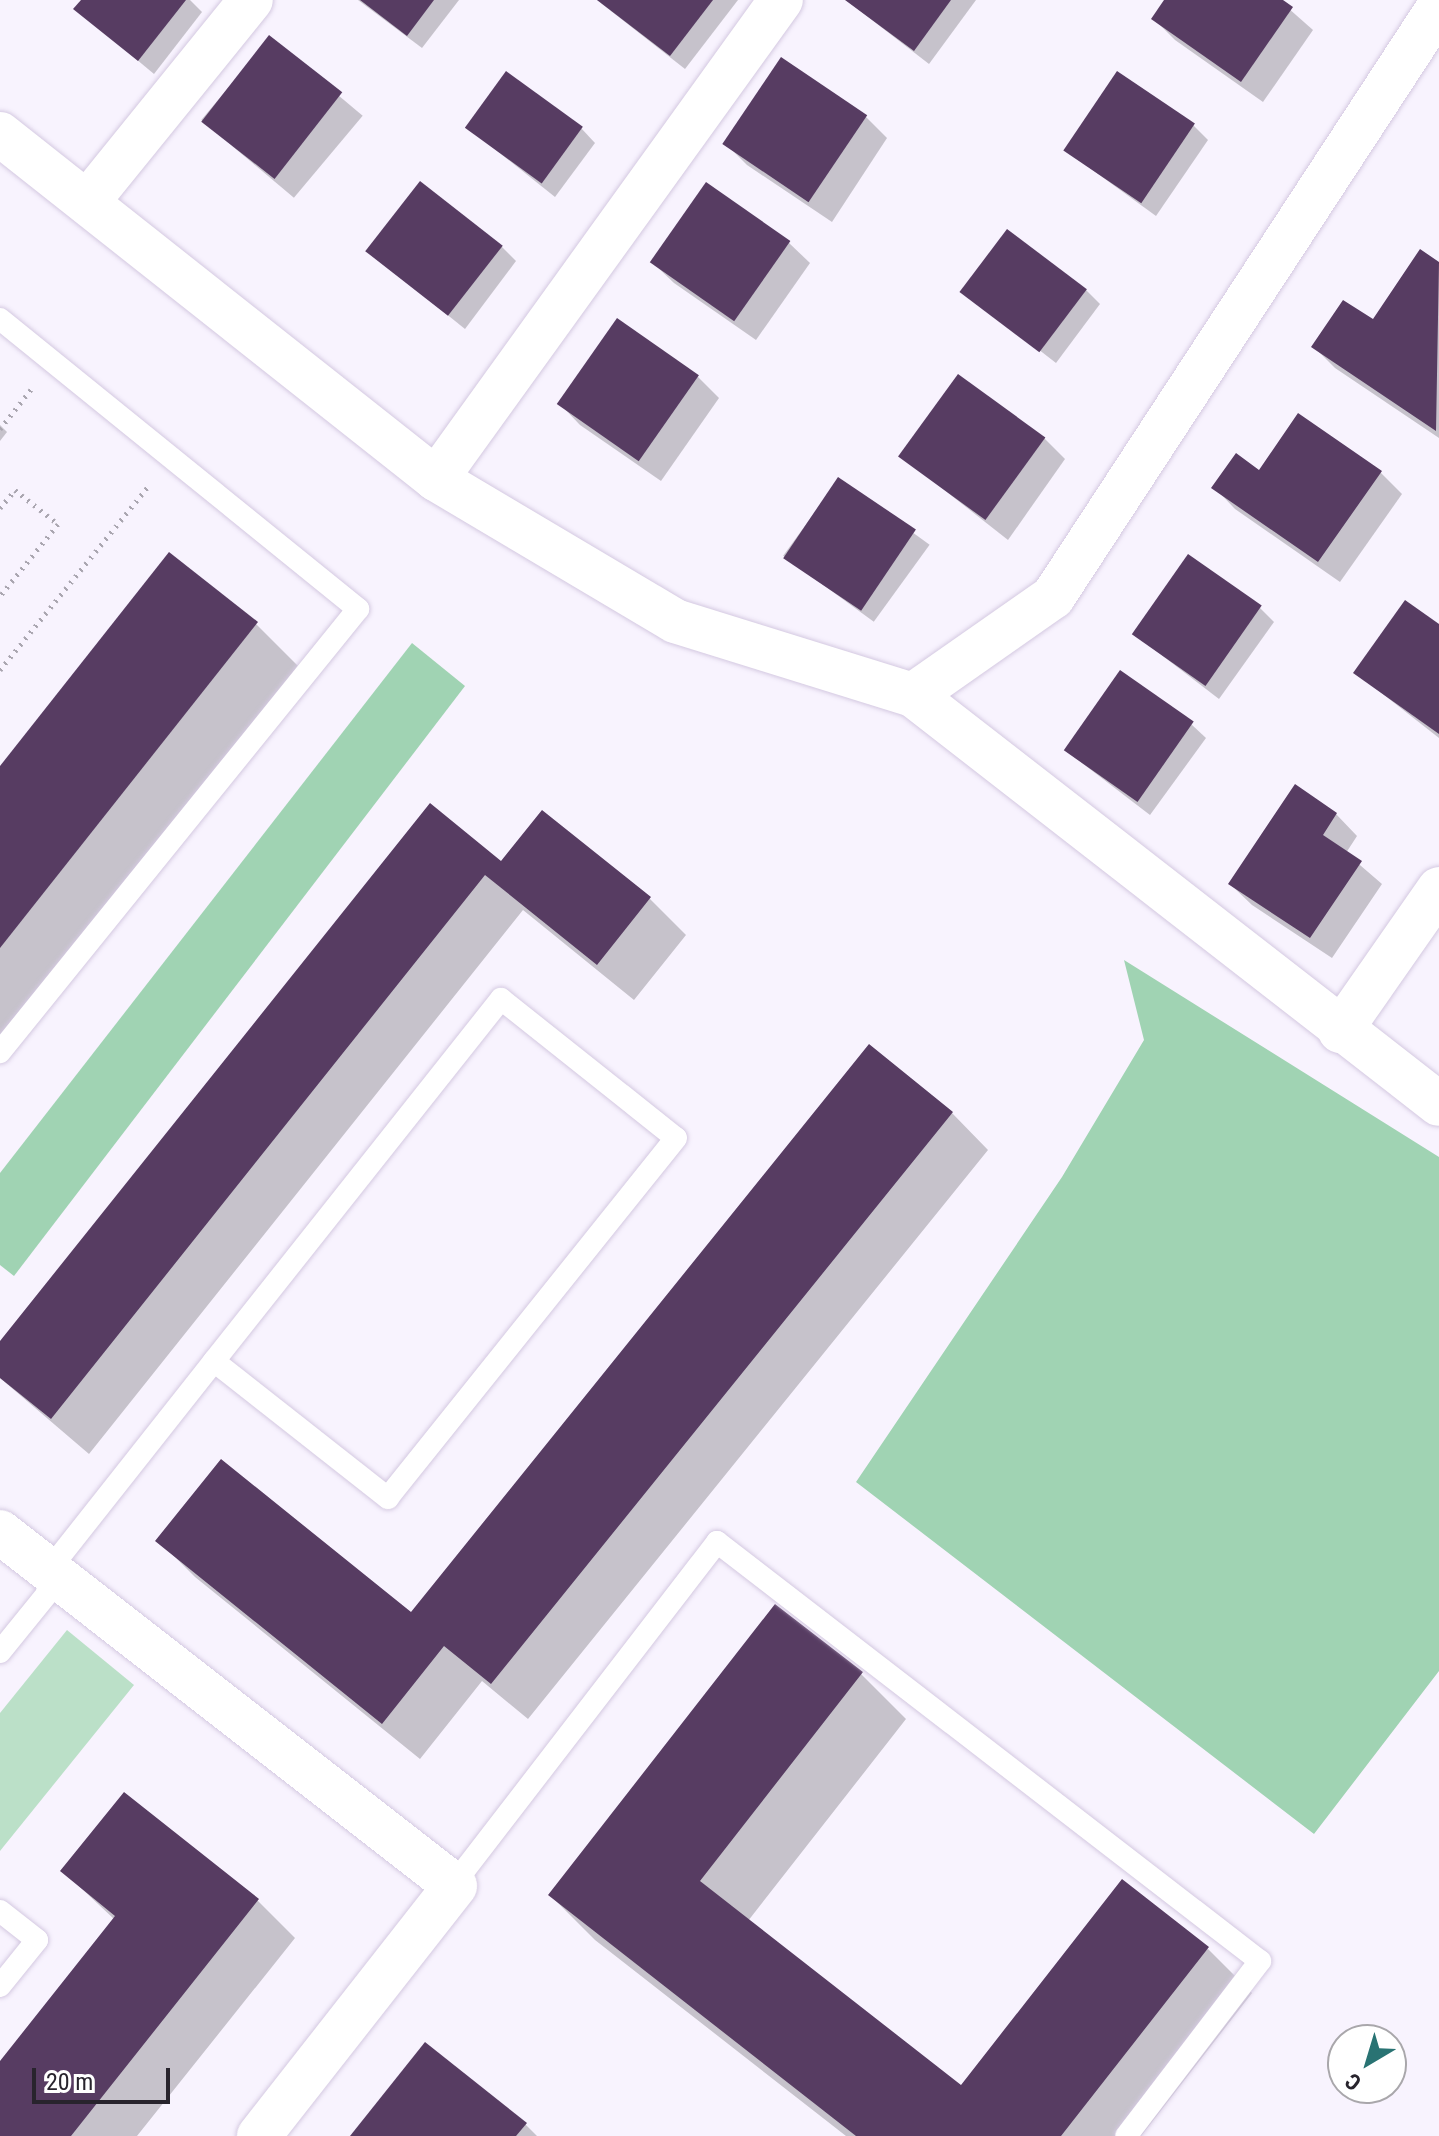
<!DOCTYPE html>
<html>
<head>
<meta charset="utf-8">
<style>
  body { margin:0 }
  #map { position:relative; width:1439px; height:2136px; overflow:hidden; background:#f8f3fe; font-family:"Roboto Condensed",sans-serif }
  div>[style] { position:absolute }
  .green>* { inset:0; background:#bbe0c8 }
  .forest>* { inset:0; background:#a0d3b3 }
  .shadow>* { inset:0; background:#0003; transform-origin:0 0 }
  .building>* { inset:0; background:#573c62; transform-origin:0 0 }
  .path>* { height:5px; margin-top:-2.5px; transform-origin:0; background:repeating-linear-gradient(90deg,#aaa6b0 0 2px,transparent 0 8px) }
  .roads { filter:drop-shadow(0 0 2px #d4c9e1) drop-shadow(0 0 2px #d4c9e1) }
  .service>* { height:22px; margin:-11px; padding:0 11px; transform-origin:11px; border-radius:11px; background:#fff }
  .minor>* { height:44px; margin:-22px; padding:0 22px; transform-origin:22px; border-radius:22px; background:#fff }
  span { translate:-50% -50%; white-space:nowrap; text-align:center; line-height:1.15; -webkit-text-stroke:8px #fff; paint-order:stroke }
  .north { position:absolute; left:1327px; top:2024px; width:80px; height:80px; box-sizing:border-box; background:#fff; border:2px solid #a9a7ab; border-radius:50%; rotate:218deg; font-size:22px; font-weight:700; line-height:32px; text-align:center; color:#28242d }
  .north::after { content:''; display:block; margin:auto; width:28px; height:36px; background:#297373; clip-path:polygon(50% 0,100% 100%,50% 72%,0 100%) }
  .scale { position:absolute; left:32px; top:2068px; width:138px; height:36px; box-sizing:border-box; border:4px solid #28242d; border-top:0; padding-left:10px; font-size:24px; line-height:28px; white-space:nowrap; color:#28242d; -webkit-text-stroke:6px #fff; paint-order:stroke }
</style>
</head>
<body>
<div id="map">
  <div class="green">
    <i style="clip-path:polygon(67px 1630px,134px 1685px,0 1851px,0 1713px)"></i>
  </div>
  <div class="forest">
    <i style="clip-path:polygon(412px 643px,465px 686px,14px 1276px,0 1265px,0 1173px)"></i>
    <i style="clip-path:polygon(1124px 960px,1439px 1157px,1439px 1671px,1314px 1834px,856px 1482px,1062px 1177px,1144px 1040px)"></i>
  </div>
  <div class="shadow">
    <i style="clip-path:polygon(83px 0,190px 0,202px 12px,154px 74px,76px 9px)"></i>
    <i style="clip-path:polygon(358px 0,459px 0,422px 48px)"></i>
    <i style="clip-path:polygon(597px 0,738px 0,685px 69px)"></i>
    <i style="clip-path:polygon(846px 0,976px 0,929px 64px)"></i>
    <i style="clip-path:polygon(1167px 0,1279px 0,1313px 30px,1263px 102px,1175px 40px,1154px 19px)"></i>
    <i style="left:270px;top:38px;width:121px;height:107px;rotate:40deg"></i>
    <i style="clip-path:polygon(866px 117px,887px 138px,832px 222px,747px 165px,726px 144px)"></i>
    <i style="clip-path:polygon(1193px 125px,1208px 140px,1156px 216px,1065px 150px)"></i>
    <i style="clip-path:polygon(467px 127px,581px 128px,595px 143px,555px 197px)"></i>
    <i style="clip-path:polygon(788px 242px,810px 263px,756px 340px,674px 283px,652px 262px)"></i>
    <i style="clip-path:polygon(502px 247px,516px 261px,465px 329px,368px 251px)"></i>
    <i style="clip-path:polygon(1420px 252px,1439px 265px,1439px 438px,1335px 368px,1314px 347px,1374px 322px)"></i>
    <i style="clip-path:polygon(1086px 290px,1100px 304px,1056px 363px,963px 291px)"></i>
    <i style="clip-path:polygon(698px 377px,719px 398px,661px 481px,580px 425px,559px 403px)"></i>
    <i style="clip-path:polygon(0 425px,7px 432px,0 441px)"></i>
    <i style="clip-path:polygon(1044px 438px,1065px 459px,1008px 540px,901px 456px)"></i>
    <i style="clip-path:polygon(1380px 472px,1402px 494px,1340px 582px,1235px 509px,1214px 487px,1259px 473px)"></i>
    <i style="left:839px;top:479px;width:112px;height:95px;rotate:36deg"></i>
    <i style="clip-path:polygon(169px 555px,256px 624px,301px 669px,0 1049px,0 769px)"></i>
    <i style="clip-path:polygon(1260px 608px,1274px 622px,1219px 699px,1134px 634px)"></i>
    <i style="clip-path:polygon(1439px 627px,1439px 738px,1356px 673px)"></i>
    <i style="clip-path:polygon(1191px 724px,1206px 738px,1150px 815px,1065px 750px)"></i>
    <i style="clip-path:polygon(430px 806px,502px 864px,649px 898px,686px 935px,634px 1000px,523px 910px,89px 1454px,0 1378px,0 1344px)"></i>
    <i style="clip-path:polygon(1336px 814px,1357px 836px,1346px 853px,1382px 884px,1332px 958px,1252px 905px,1230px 884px)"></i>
    <i style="clip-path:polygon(952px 1113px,988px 1150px,528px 1719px,482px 1681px,420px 1759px,195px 1577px,158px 1540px,411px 1614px)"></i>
    <i style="clip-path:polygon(861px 1674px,906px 1719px,748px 1921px,961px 2087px,1208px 1949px,1252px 1993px,1141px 2136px,846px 2136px,595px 1940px,550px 1895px)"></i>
    <i style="clip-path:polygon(124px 1794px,258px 1901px,295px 1938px,137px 2136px,0 2136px,0 2064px,115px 1920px,63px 1871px)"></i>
    <i style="clip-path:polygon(525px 2124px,537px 2136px,353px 2136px)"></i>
  </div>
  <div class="building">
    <i style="clip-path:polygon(81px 0,186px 0,138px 61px,73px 9px)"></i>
    <i style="clip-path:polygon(360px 0,434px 0,407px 36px)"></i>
    <i style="clip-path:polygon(597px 0,713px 0,670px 56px)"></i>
    <i style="clip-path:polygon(845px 0,951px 0,914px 51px)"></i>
    <i style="clip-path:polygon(1164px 0,1283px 0,1293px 7px,1241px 82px,1151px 19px)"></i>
    <i style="left:269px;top:35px;width:93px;height:110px;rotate:38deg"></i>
    <i style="left:781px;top:57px;width:104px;height:105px;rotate:34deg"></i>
    <i style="left:506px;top:71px;width:95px;height:70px;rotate:36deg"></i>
    <i style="left:1117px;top:71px;width:94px;height:96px;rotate:34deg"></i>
    <i style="left:420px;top:181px;width:105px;height:89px;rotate:38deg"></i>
    <i style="left:706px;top:182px;width:103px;height:98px;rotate:35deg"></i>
    <i style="left:1007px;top:229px;width:100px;height:79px;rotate:37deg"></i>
    <i style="clip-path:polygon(1420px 249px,1439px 262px,1436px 431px,1311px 347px,1343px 300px,1373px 319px)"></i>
    <i style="left:617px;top:318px;width:100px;height:105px;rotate:35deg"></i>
    <i style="left:958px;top:374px;width:108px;height:102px;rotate:36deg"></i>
    <i style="clip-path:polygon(1298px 413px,1382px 471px,1318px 562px,1211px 488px,1236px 453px,1259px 470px)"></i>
    <i style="left:838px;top:477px;width:94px;height:98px;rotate:34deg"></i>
    <i style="clip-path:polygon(169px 552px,258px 622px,0 948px,0 766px)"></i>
    <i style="left:1188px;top:554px;width:90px;height:98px;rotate:35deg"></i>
    <i style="clip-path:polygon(1405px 600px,1439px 624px,1439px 734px,1353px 673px)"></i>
    <i style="left:1120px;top:670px;width:90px;height:98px;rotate:35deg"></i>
    <i style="clip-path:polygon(1295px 784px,1337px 813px,1323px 835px,1362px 861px,1310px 938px,1228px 884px)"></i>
    <i style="clip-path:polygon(430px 803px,501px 861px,542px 810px,651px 897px,597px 965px,485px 875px,51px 1419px,0 1378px,0 1341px)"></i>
    <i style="clip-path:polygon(869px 1044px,953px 1112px,491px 1684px,444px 1646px,382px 1724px,155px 1541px,221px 1459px,411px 1612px)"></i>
    <i style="clip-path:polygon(775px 1604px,863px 1672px,700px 1881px,961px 2085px,1122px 1879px,1209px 1947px,1061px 2136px,856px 2136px,548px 1895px)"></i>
    <i style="clip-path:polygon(124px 1792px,259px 1899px,71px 2136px,0 2136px,0 2061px,115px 1916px,60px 1871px)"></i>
    <i style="clip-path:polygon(425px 2042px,527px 2123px,516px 2136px,350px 2136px)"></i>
  </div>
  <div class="path">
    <i style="left:0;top:429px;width:52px;rotate:-52deg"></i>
    <i style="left:0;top:508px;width:23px;rotate:-50deg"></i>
    <i style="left:15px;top:490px;width:55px;rotate:38.3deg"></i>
    <i style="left:58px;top:524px;width:92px;rotate:128.9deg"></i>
    <i style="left:0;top:670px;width:239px;rotate:-51.1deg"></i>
  </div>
  <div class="roads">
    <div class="service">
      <i style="left:0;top:319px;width:461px;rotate:39deg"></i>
      <i style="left:358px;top:609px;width:570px;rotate:128.94deg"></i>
      <i style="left:0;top:1652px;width:75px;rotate:-51deg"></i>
      <i style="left:47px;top:1594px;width:24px;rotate:-85deg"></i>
      <i style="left:49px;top:1570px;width:266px;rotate:-51.7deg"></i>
      <i style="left:214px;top:1361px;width:462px;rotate:-51.6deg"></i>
      <i style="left:501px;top:999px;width:223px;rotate:38.5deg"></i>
      <i style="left:676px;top:1138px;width:461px;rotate:128.7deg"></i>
      <i style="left:388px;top:1498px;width:221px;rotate:-141.8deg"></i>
      <i style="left:453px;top:1885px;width:433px;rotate:-52.4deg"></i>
      <i style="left:717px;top:1542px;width:686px;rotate:37.66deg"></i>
      <i style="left:1260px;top:1961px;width:220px;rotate:127.4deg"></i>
      <i style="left:0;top:1911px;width:47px;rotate:38.1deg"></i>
      <i style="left:37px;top:1940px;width:59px;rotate:128.8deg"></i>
    </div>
    <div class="minor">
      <i style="left:0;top:134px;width:556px;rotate:38.35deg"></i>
      <i style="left:436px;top:479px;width:278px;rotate:30.7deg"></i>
      <i style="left:675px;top:621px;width:249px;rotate:17.3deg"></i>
      <i style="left:913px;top:695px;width:666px;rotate:37.87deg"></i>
      <i style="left:89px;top:200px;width:257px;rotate:-51deg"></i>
      <i style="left:436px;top:479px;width:590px;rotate:-54.24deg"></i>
      <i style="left:913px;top:695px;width:171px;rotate:-35deg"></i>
      <i style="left:1053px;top:597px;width:705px;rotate:-56.81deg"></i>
      <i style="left:1340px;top:1031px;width:173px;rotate:-55.1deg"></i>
      <i style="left:0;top:1532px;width:576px;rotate:37.88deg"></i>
      <i style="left:455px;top:1886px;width:318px;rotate:128.1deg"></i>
    </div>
  </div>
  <div class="north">С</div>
  <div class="scale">20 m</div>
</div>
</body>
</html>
